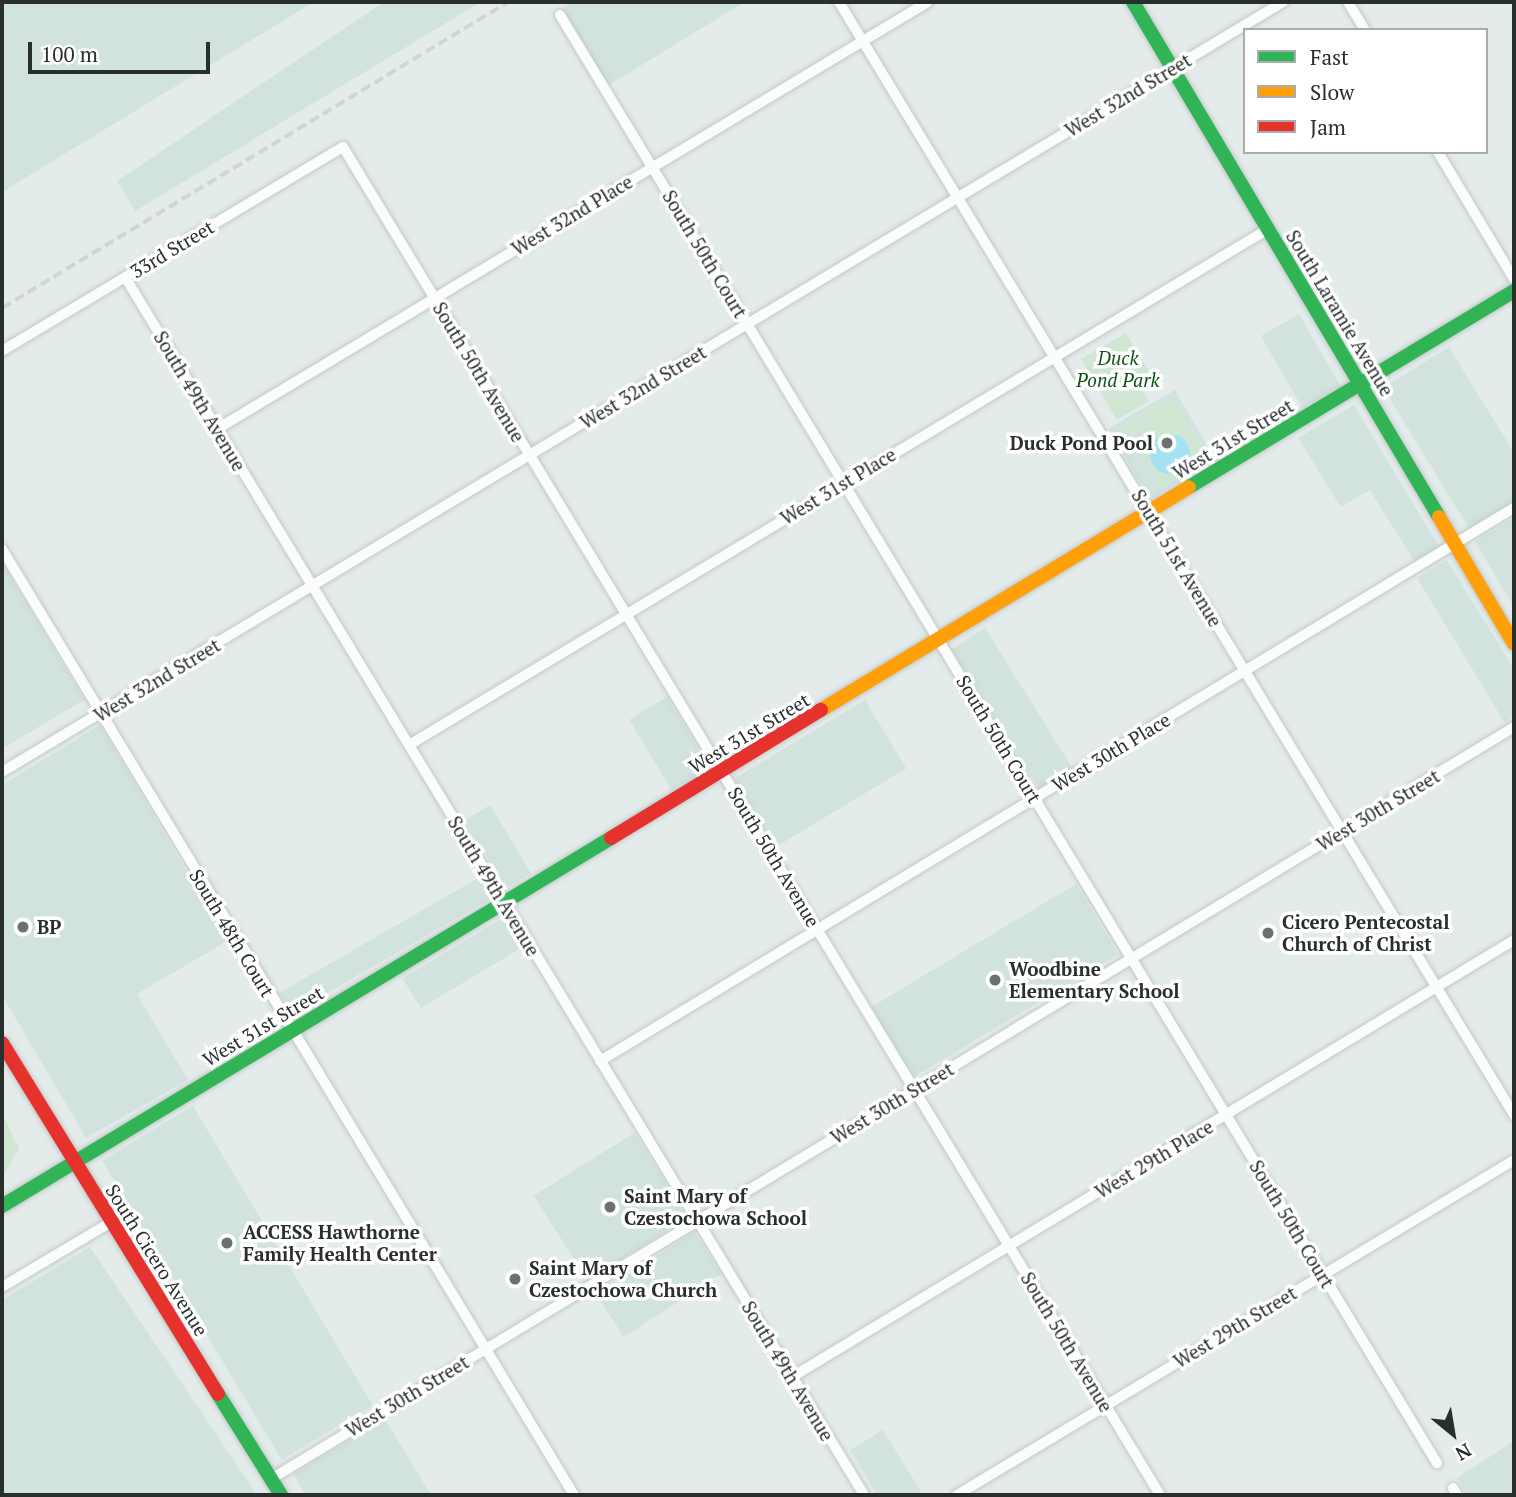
<!DOCTYPE html>
<html>
<head>
<meta charset="utf-8">
<style>
  body { margin:0 }
  #map { position:relative; width:1516px; height:1497px; overflow:hidden; background:#e4eceb; font-family:"PT Serif",serif }
  div>[style] { position:absolute }
  .built>* { inset:0; background:#d1e2df; transform-origin:0 0 }
  .green>* { inset:0; background:#d0e6d2; transform-origin:0 0 }
  .water>* { inset:0; background:#a4e2f1 }
  .round { border-radius:50% }
  .roads { filter:drop-shadow(0 0 2px #c2c8c7) drop-shadow(0 0 2px #c2c8c7) }
  .street>* { height:10px; margin:-5px; padding:0 5px; transform-origin:5px; border-radius:5px; background:#fbfcfc }
  .fast>* { height:14px; margin:-7px; padding:0 7px; transform-origin:7px; border-radius:7px; background:#30b455 }
  .slow>* { height:14px; margin:-7px; padding:0 7px; transform-origin:7px; border-radius:7px; background:#ff9f0a }
  .jam>* { height:14px; margin:-7px; padding:0 7px; transform-origin:7px; border-radius:7px; background:#e5322d }
  .rail>* { height:3.5px; margin-top:-1.75px; transform-origin:0; background:repeating-linear-gradient(90deg,#d2d4d4 0 10px,transparent 0 15px) }
  .dots>* { width:19px; height:19px; translate:-50% -50%; box-sizing:border-box; border:4px solid #fff; border-radius:50% }
  span { translate:-50% -50%; white-space:nowrap; text-align:center; line-height:1.15; -webkit-text-stroke:7px #fff; paint-order:stroke }
  .street-label { font-size:19px; color:#292f2d }
  .park-label { font-size:19px; color:#0d5514; font-style:italic }
  .poi-label { font-size:19px; color:#292f2d; font-weight:700 }
  .right { translate:-100% -50%; text-align:right }
  .left { translate:0 -50%; text-align:left }
  .frame { position:absolute; inset:0; border:4px solid #292f2d; pointer-events:none }
  .legend { position:absolute; left:1243px; top:28px; width:245px; height:126px; box-sizing:border-box; background:#fff; border:2px solid #a9acab; margin:0; padding:9px 12px; list-style:none; font-size:21px; color:#292f2d }
  .legend li { display:flex; align-items:center; gap:14px; height:35px }
  .legend b { width:35px; border:2px solid #a9acab }
  .north { position:absolute; left:1418px; top:1399px; width:70px; height:70px; -webkit-text-stroke:5px #fff; paint-order:stroke; rotate:150deg; font-size:19px; font-weight:700; line-height:28px; text-align:center; color:#292f2d }
  .north::after { content:''; display:block; margin:auto; width:24px; height:32px; background:#292f2d; clip-path:polygon(50% 0,100% 100%,50% 72%,0 100%) }
  .scale { position:absolute; left:28px; top:42px; width:182px; height:32px; box-sizing:border-box; border:4px solid #292f2d; border-top:0; padding-left:9px; font-size:21px; line-height:24px; white-space:nowrap; color:#292f2d; -webkit-text-stroke:5px #fff; paint-order:stroke }
</style>
</head>
<body>
<div id="map">
  <div class="built">
    <i style="clip-path:polygon(2px 2px,314px 2px,2px 192px)"></i>
    <i style="clip-path:polygon(384px 2px,481px 2px,135px 211px,117px 181px)"></i>
    <i style="clip-path:polygon(573px 2px,745px 2px,607px 86px,560px 10px)"></i>
    <i style="left:1299px;top:314px;width:83px;height:44px;rotate:60deg"></i>
    <i style="clip-path:polygon(1449px 347px,1514px 453px,1514px 501px,1469px 528px,1383px 388px)"></i>
    <i style="left:1175px;top:390px;width:82px;height:77px;rotate:60deg"></i>
    <i style="clip-path:polygon(1354px 405px,1439px 546px,1414px 561px,1370px 490px,1341px 507px,1298px 438px)"></i>
    <i style="clip-path:polygon(1514px 518px,1514px 607px,1475px 541px)"></i>
    <i style="clip-path:polygon(1447px 560px,1514px 669px,1514px 716px,1504px 722px,1417px 578px)"></i>
    <i style="clip-path:polygon(2px 563px,84px 700px,2px 749px)"></i>
    <i style="left:985px;top:628px;width:165px;height:39px;rotate:58deg"></i>
    <i style="left:667px;top:697px;width:82px;height:44px;rotate:59deg"></i>
    <i style="left:865px;top:700px;width:80px;height:152px;rotate:59deg"></i>
    <i style="clip-path:polygon(100px 725px,227px 941px,137px 994px,188px 1080px,86px 1138px,2px 995px,2px 785px)"></i>
    <i style="left:490px;top:805px;width:80px;height:29px;rotate:59deg"></i>
    <i style="left:480px;top:877px;width:24px;height:231px;rotate:60deg"></i>
    <i style="left:1076px;top:884px;width:82px;height:238px;rotate:59deg"></i>
    <i style="left:503px;top:918px;width:35px;height:117px;rotate:59deg"></i>
    <i style="left:193px;top:1106px;width:349px;height:106px;rotate:59deg"></i>
    <i style="left:634px;top:1133px;width:100px;height:118px;rotate:58deg"></i>
    <i style="left:694px;top:1232px;width:50px;height:116px;rotate:57deg"></i>
    <i style="clip-path:polygon(90px 1247px,257px 1495px,2px 1495px,2px 1300px)"></i>
    <i style="clip-path:polygon(385px 1419px,431px 1495px,306px 1495px,293px 1474px)"></i>
    <i style="clip-path:polygon(883px 1430px,923px 1495px,877px 1495px,850px 1450px)"></i>
    <i style="clip-path:polygon(1514px 1441px,1514px 1495px,1467px 1495px,1457px 1478px)"></i>
  </div>
  <div class="green">
    <i style="clip-path:polygon(1126px 333px,1154px 379px,1140px 387px,1149px 401px,1117px 420px,1081px 359px)"></i>
    <i style="left:1173px;top:398px;width:70px;height:57px;rotate:59deg"></i>
    <i style="clip-path:polygon(2px 1113px,19px 1149px,2px 1178px)"></i>
  </div>
  <div class="water">
    <i class="round" style="left:1150px;top:434px;width:40px;height:40px"></i>
  </div>
  <div class="roads">
    <div class="street">
      <i style="left:839px;top:2px;width:1302px;rotate:58.76deg"></i>
      <i style="left:1348px;top:2px;width:33px;rotate:59deg"></i>
      <i style="left:560px;top:15px;width:1693px;rotate:58.8deg"></i>
      <i style="left:1438px;top:152px;width:148px;rotate:59.1deg"></i>
      <i style="left:125px;top:277px;width:1425px;rotate:58.75deg"></i>
      <i style="left:2px;top:351px;width:397px;rotate:-30.9deg"></i>
      <i style="left:343px;top:147px;width:1576px;rotate:58.78deg"></i>
      <i style="left:217px;top:429px;width:829px;rotate:-30.99deg"></i>
      <i style="left:2px;top:549px;width:1105px;rotate:58.84deg"></i>
      <i style="left:409px;top:745px;width:1002px;rotate:-30.99deg"></i>
      <i style="left:2px;top:772px;width:1495px;rotate:-31.01deg"></i>
      <i style="left:600px;top:1061px;width:1068px;rotate:-31.18deg"></i>
      <i style="left:2px;top:1287px;width:127px;rotate:-30.8deg"></i>
      <i style="left:792px;top:1377px;width:844px;rotate:-31.18deg"></i>
      <i style="left:271px;top:1479px;width:1453px;rotate:-31.17deg"></i>
      <i style="left:1453px;top:1488px;width:8px;rotate:60deg"></i>
      <i style="left:957px;top:1495px;width:650px;rotate:-31.02deg"></i>
    </div>
    <div class="fast">
      <i style="left:1133px;top:2px;width:599px;rotate:59.28deg"></i>
      <i style="left:1189px;top:487px;width:380px;rotate:-31.1deg"></i>
      <i style="left:2px;top:1206px;width:712px;rotate:-31.14deg"></i>
      <i style="left:218px;top:1394px;width:119px;rotate:58deg"></i>
    </div>
    <div class="slow">
      <i style="left:1439px;top:517px;width:147px;rotate:59.4deg"></i>
      <i style="left:821px;top:710px;width:430px;rotate:-31.2deg"></i>
    </div>
    <div class="jam">
      <i style="left:611px;top:838px;width:246px;rotate:-31.4deg"></i>
      <i style="left:2px;top:1043px;width:412px;rotate:58.4deg"></i>
    </div>
  </div>
  <div class="rail">
    <i style="left:2px;top:308px;width:591px;rotate:-31.16deg"></i>
  </div>
  <div class="dots">
    <i style="left:1167px;top:443px;background:#6a7170"></i>
    <i style="left:23px;top:927px;background:#6a7170"></i>
    <i style="left:1268px;top:933px;background:#6a7170"></i>
    <i style="left:995px;top:980px;background:#6a7170"></i>
    <i style="left:610px;top:1207px;background:#6a7170"></i>
    <i style="left:227px;top:1243px;background:#6a7170"></i>
    <i style="left:515px;top:1279px;background:#6a7170"></i>
  </div>
  <div class="street-label">
    <span style="left:1128px;top:95px;rotate:-31deg">West 32nd Street</span>
    <span style="left:572px;top:215px;rotate:-31deg">West 32nd Place</span>
    <span style="left:172px;top:249px;rotate:-31deg">33rd Street</span>
    <span style="left:705px;top:254px;rotate:59deg">South 50th Court</span>
    <span style="left:1340px;top:313px;rotate:59deg">South Laramie Avenue</span>
    <span style="left:479px;top:372px;rotate:59deg">South 50th Avenue</span>
    <span style="left:643px;top:387px;rotate:-31deg">West 32nd Street</span>
    <span style="left:200px;top:401px;rotate:59deg">South 49th Avenue</span>
    <span style="left:1233px;top:439px;rotate:-31deg">West 31st Street</span>
    <span style="left:838px;top:486px;rotate:-31deg">West 31st Place</span>
    <span style="left:1177px;top:558px;rotate:59deg">South 51st Avenue</span>
    <span style="left:157px;top:680px;rotate:-31deg">West 32nd Street</span>
    <span style="left:749px;top:733px;rotate:-31deg">West 31st Street</span>
    <span style="left:999px;top:739px;rotate:59deg">South 50th Court</span>
    <span style="left:1111px;top:752px;rotate:-31deg">West 30th Place</span>
    <span style="left:1378px;top:810px;rotate:-31deg">West 30th Street</span>
    <span style="left:774px;top:857px;rotate:59deg">South 50th Avenue</span>
    <span style="left:494px;top:886px;rotate:59deg">South 49th Avenue</span>
    <span style="left:232px;top:933px;rotate:59deg">South 48th Court</span>
    <span style="left:263px;top:1026px;rotate:-31deg">West 31st Street</span>
    <span style="left:892px;top:1103px;rotate:-31deg">West 30th Street</span>
    <span style="left:1154px;top:1159px;rotate:-31deg">West 29th Place</span>
    <span style="left:1292px;top:1224px;rotate:59deg">South 50th Court</span>
    <span style="left:157px;top:1260px;rotate:58deg">South Cicero Avenue</span>
    <span style="left:1235px;top:1327px;rotate:-31deg">West 29th Street</span>
    <span style="left:1067px;top:1342px;rotate:59deg">South 50th Avenue</span>
    <span style="left:788px;top:1371px;rotate:59deg">South 49th Avenue</span>
    <span style="left:407px;top:1396px;rotate:-31deg">West 30th Street</span>
  </div>
  <div class="park-label">
    <span style="left:1118px;top:369px">Duck<br>Pond Park</span>
  </div>
  <div class="poi-label">
    <span class="right" style="left:1153px;top:443px">Duck Pond Pool</span>
    <span class="left" style="left:1282px;top:933px">Cicero Pentecostal<br>Church of Christ</span>
    <span class="left" style="left:37px;top:927px">BP</span>
    <span class="left" style="left:1009px;top:980px">Woodbine<br>Elementary School</span>
    <span class="left" style="left:624px;top:1207px">Saint Mary of<br>Czestochowa School</span>
    <span class="left" style="left:243px;top:1243px">ACCESS Hawthorne<br>Family Health Center</span>
    <span class="left" style="left:529px;top:1279px">Saint Mary of<br>Czestochowa Church</span>
  </div>
  <div class="frame"></div>
  <ul class="legend">
  <li><b style="height:9px;background:#30b455"></b>Fast</li>
  <li><b style="height:9px;background:#ff9f0a"></b>Slow</li>
  <li><b style="height:9px;background:#e5322d"></b>Jam</li>
  </ul>
  <div class="north">N</div>
  <div class="scale">100 m</div>
</div>
</body>
</html>
